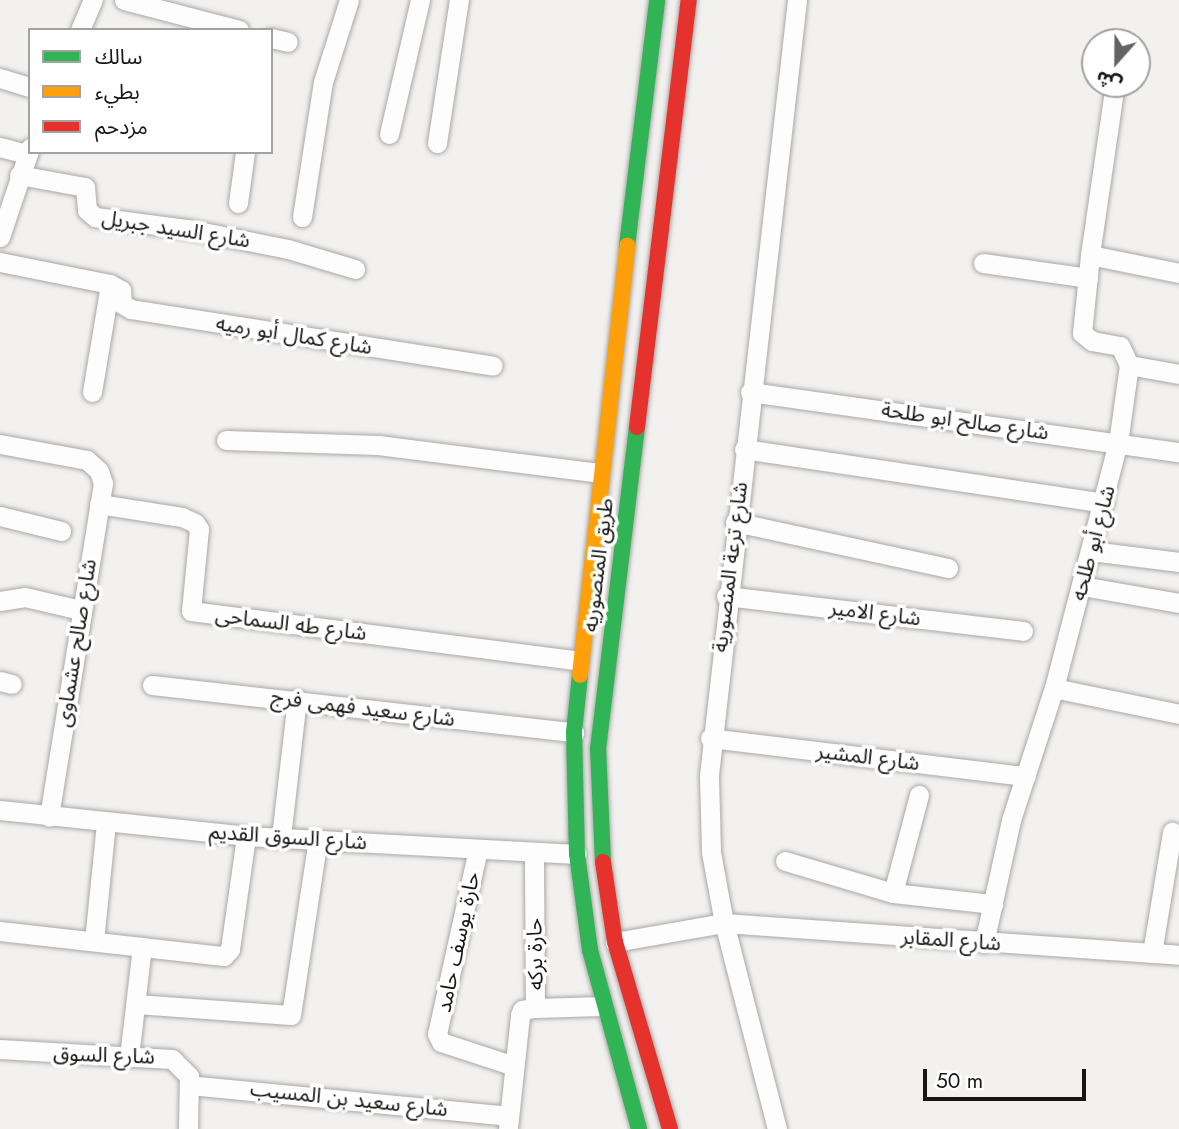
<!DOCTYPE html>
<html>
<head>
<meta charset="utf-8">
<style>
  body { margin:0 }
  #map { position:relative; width:1179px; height:1129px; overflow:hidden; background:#f2f1ef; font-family:Jost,"Noto Sans Arabic",sans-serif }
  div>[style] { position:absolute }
  .roads { filter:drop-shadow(0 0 2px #a9a8a6) drop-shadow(0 0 2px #a9a8a6) }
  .street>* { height:19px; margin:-9.5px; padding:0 9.5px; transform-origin:9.5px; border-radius:9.5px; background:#fdfdfd }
  .fast>* { height:16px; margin:-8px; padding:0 8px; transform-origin:8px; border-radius:8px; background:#30b455 }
  .slow>* { height:16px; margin:-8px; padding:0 8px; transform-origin:8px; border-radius:8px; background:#ff9f0a }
  .jam>* { height:16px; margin:-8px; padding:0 8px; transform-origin:8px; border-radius:8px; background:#e5322d }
  span { translate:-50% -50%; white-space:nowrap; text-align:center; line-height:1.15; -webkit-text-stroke:7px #fff; paint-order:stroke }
  .street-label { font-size:21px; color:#161614 }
  .legend { position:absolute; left:28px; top:28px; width:245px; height:126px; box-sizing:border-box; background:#fff; border:2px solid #a2a2a1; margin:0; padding:9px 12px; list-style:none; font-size:21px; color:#161614 }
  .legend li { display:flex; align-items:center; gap:14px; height:35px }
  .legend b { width:35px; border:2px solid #a2a2a1 }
  .north { position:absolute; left:1081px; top:28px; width:70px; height:70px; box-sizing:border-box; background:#fff; border:2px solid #a2a2a1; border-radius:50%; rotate:201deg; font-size:19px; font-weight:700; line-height:28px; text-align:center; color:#161614 }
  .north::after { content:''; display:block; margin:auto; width:24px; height:32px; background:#636361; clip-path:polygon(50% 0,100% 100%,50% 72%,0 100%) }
  .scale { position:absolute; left:923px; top:1069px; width:163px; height:32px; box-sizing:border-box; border:4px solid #161614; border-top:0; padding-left:9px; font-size:21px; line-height:24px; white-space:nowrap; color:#161614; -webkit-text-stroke:5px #fff; paint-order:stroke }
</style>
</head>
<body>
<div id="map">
  <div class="roads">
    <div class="street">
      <i style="left:124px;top:0;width:119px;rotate:14.6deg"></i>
      <i style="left:80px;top:30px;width:33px;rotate:-67deg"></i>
      <i style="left:271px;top:38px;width:17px;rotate:13deg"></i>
      <i style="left:0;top:78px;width:31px;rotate:17deg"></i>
      <i style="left:389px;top:134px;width:138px;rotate:-77deg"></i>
      <i style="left:437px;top:143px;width:145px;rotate:-81.3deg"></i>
      <i style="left:0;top:147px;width:28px;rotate:15deg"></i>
      <i style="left:19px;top:175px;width:67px;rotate:10.3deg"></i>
      <i style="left:85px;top:187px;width:23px;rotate:85deg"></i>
      <i style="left:87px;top:210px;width:11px;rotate:41deg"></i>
      <i style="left:95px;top:217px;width:94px;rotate:7.4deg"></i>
      <i style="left:188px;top:229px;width:102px;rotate:11.3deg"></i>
      <i style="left:288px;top:249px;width:70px;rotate:16.6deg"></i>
      <i style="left:238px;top:203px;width:51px;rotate:-82.2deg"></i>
      <i style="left:302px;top:217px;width:137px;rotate:-81.2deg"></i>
      <i style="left:323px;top:82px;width:86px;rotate:-72.4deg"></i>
      <i style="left:0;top:237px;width:94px;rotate:-71.4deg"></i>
      <i style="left:1090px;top:255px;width:173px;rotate:-81.7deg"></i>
      <i style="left:0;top:262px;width:112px;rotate:11.3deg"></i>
      <i style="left:110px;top:284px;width:13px;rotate:29deg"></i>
      <i style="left:121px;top:290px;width:14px;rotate:86deg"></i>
      <i style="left:122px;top:304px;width:10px;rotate:29deg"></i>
      <i style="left:131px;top:309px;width:366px;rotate:8.9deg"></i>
      <i style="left:983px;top:263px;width:106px;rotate:8.1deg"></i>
      <i style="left:1129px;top:365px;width:51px;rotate:10.2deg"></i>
      <i style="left:92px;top:392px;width:109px;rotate:-80.5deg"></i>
      <i style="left:750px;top:392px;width:433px;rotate:8deg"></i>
      <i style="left:226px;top:440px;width:152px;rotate:1.9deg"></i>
      <i style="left:378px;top:445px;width:223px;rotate:7.2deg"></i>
      <i style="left:0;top:444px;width:88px;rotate:10.4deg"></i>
      <i style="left:87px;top:460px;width:16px;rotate:43deg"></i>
      <i style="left:99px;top:471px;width:13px;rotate:72deg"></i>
      <i style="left:103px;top:483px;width:338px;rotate:99.2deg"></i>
      <i style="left:744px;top:449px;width:364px;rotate:8.5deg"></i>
      <i style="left:99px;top:504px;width:84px;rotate:8.9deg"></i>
      <i style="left:182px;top:517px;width:14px;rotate:25deg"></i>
      <i style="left:195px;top:523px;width:7px;rotate:56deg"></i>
      <i style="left:199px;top:529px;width:82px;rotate:95.6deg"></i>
      <i style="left:191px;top:611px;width:391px;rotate:7.3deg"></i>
      <i style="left:0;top:516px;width:63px;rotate:13.8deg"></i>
      <i style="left:735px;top:522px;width:218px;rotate:12.2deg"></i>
      <i style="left:1091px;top:551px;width:89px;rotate:7.1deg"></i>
      <i style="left:1082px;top:586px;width:98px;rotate:9.9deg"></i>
      <i style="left:726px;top:596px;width:299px;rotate:6.7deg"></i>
      <i style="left:0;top:601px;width:25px;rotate:-9deg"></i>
      <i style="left:25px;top:597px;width:57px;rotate:13.3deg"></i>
      <i style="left:0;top:681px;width:12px;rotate:14deg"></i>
      <i style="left:152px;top:685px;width:425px;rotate:6.4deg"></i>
      <i style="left:1054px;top:688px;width:128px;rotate:11.7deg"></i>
      <i style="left:710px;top:738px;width:318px;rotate:6.9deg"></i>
      <i style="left:919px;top:795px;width:101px;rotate:104.9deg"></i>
      <i style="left:893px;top:893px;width:101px;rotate:6.3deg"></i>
      <i style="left:0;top:810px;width:247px;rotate:6deg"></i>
      <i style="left:246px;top:836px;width:331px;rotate:3.1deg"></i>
      <i style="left:281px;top:837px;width:139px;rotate:-83.4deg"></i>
      <i style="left:478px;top:849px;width:189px;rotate:102.5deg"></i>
      <i style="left:437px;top:1034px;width:9px;rotate:63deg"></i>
      <i style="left:441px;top:1042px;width:77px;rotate:18.2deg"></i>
      <i style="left:785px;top:861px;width:113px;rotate:16.5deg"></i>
      <i style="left:0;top:931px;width:225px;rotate:6.4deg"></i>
      <i style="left:224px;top:956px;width:9px;rotate:-49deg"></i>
      <i style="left:230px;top:949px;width:114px;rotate:-81.9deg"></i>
      <i style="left:94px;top:941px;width:120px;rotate:-84.2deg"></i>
      <i style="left:615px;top:942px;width:111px;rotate:-9.9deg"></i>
      <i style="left:724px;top:923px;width:456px;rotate:4deg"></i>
      <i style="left:984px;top:943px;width:126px;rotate:-77.6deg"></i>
      <i style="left:1011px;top:820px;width:139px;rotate:-72deg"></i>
      <i style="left:1054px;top:688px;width:253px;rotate:-75.4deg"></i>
      <i style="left:1118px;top:443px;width:79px;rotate:-82deg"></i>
      <i style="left:1129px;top:365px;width:21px;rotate:-115deg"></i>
      <i style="left:1120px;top:346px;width:28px;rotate:-170deg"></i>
      <i style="left:1092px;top:341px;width:13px;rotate:-141deg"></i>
      <i style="left:1082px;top:333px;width:78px;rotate:-84.1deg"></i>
      <i style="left:1090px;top:255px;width:91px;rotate:11.4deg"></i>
      <i style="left:1152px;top:953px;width:123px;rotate:-80.6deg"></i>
      <i style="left:136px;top:1004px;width:155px;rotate:4.1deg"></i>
      <i style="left:291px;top:1015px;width:178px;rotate:-81.3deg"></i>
      <i style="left:535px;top:1008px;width:67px;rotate:-1.7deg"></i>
      <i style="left:0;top:1049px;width:172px;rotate:3.3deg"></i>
      <i style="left:172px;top:1059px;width:24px;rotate:45deg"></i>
      <i style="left:189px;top:1076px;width:53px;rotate:91.1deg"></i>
      <i style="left:129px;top:1057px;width:111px;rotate:-83.3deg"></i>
      <i style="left:189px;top:1085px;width:321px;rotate:5.5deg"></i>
      <i style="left:508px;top:1128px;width:114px;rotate:-83.9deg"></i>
      <i style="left:520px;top:1015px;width:5px;rotate:-68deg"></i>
      <i style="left:522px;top:1010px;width:13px;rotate:-9deg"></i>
      <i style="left:535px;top:1008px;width:156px;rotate:-90.4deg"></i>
      <i style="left:777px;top:1129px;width:213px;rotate:-104.4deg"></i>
      <i style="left:724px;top:923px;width:72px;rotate:-100.4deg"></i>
      <i style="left:711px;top:852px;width:77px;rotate:-91.5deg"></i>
      <i style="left:709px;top:775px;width:780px;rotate:-83.52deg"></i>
    </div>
    <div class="fast">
      <i style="left:627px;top:246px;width:248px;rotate:-83deg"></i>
      <i style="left:580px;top:675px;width:57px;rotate:96deg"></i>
      <i style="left:574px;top:732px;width:122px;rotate:88.6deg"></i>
      <i style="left:577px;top:854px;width:97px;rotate:82.3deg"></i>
      <i style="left:590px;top:950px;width:186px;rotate:74.7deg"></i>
      <i style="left:603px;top:862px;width:113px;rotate:-92.5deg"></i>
      <i style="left:598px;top:749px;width:324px;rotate:-83.1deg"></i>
    </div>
    <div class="slow">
      <i style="left:580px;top:675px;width:432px;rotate:-83.7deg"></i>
    </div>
    <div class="jam">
      <i style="left:637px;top:427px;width:430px;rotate:-83.1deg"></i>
      <i style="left:603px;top:862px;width:81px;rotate:81.5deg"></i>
      <i style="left:615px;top:942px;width:195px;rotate:73.6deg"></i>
    </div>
  </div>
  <div class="street-label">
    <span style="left:176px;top:229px;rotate:9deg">شارع السيد جبريل</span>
    <span style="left:294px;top:335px;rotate:9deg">شارع كمال أبو رميه</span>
    <span style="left:965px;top:421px;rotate:8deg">شارع صالح ابو طلحة</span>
    <span style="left:1093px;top:543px;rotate:-75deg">شارع أبو طلحه</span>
    <span style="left:598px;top:565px;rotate:-83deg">طريق المنصوريه</span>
    <span style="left:730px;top:567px;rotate:-83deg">شارع ترعة المنصورية</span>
    <span style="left:875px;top:613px;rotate:7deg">شارع الامير</span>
    <span style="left:291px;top:624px;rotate:7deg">شارع طه السماحى</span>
    <span style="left:76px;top:643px;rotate:-81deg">شارع صالح عشماوى</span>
    <span style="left:363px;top:708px;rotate:7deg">شارع سعيد فهمى فرج</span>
    <span style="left:868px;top:757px;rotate:7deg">شارع المشير</span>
    <span style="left:288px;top:837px;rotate:4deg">شارع السوق القديم</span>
    <span style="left:951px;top:940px;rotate:4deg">شارع المقابر</span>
    <span style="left:458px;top:942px;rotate:-78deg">حارة يوسف حامد</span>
    <span style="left:535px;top:954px;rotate:-91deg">حارة بركه</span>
    <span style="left:104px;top:1055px;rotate:2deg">شارع السوق</span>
    <span style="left:349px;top:1099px;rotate:6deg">شارع سعيد بن المسيب</span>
  </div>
  <ul class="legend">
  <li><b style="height:9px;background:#30b455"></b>سالك</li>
  <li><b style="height:9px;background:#ff9f0a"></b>بطيء</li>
  <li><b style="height:9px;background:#e5322d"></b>مزدحم</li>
  </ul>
  <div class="north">ش</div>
  <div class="scale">50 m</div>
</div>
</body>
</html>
